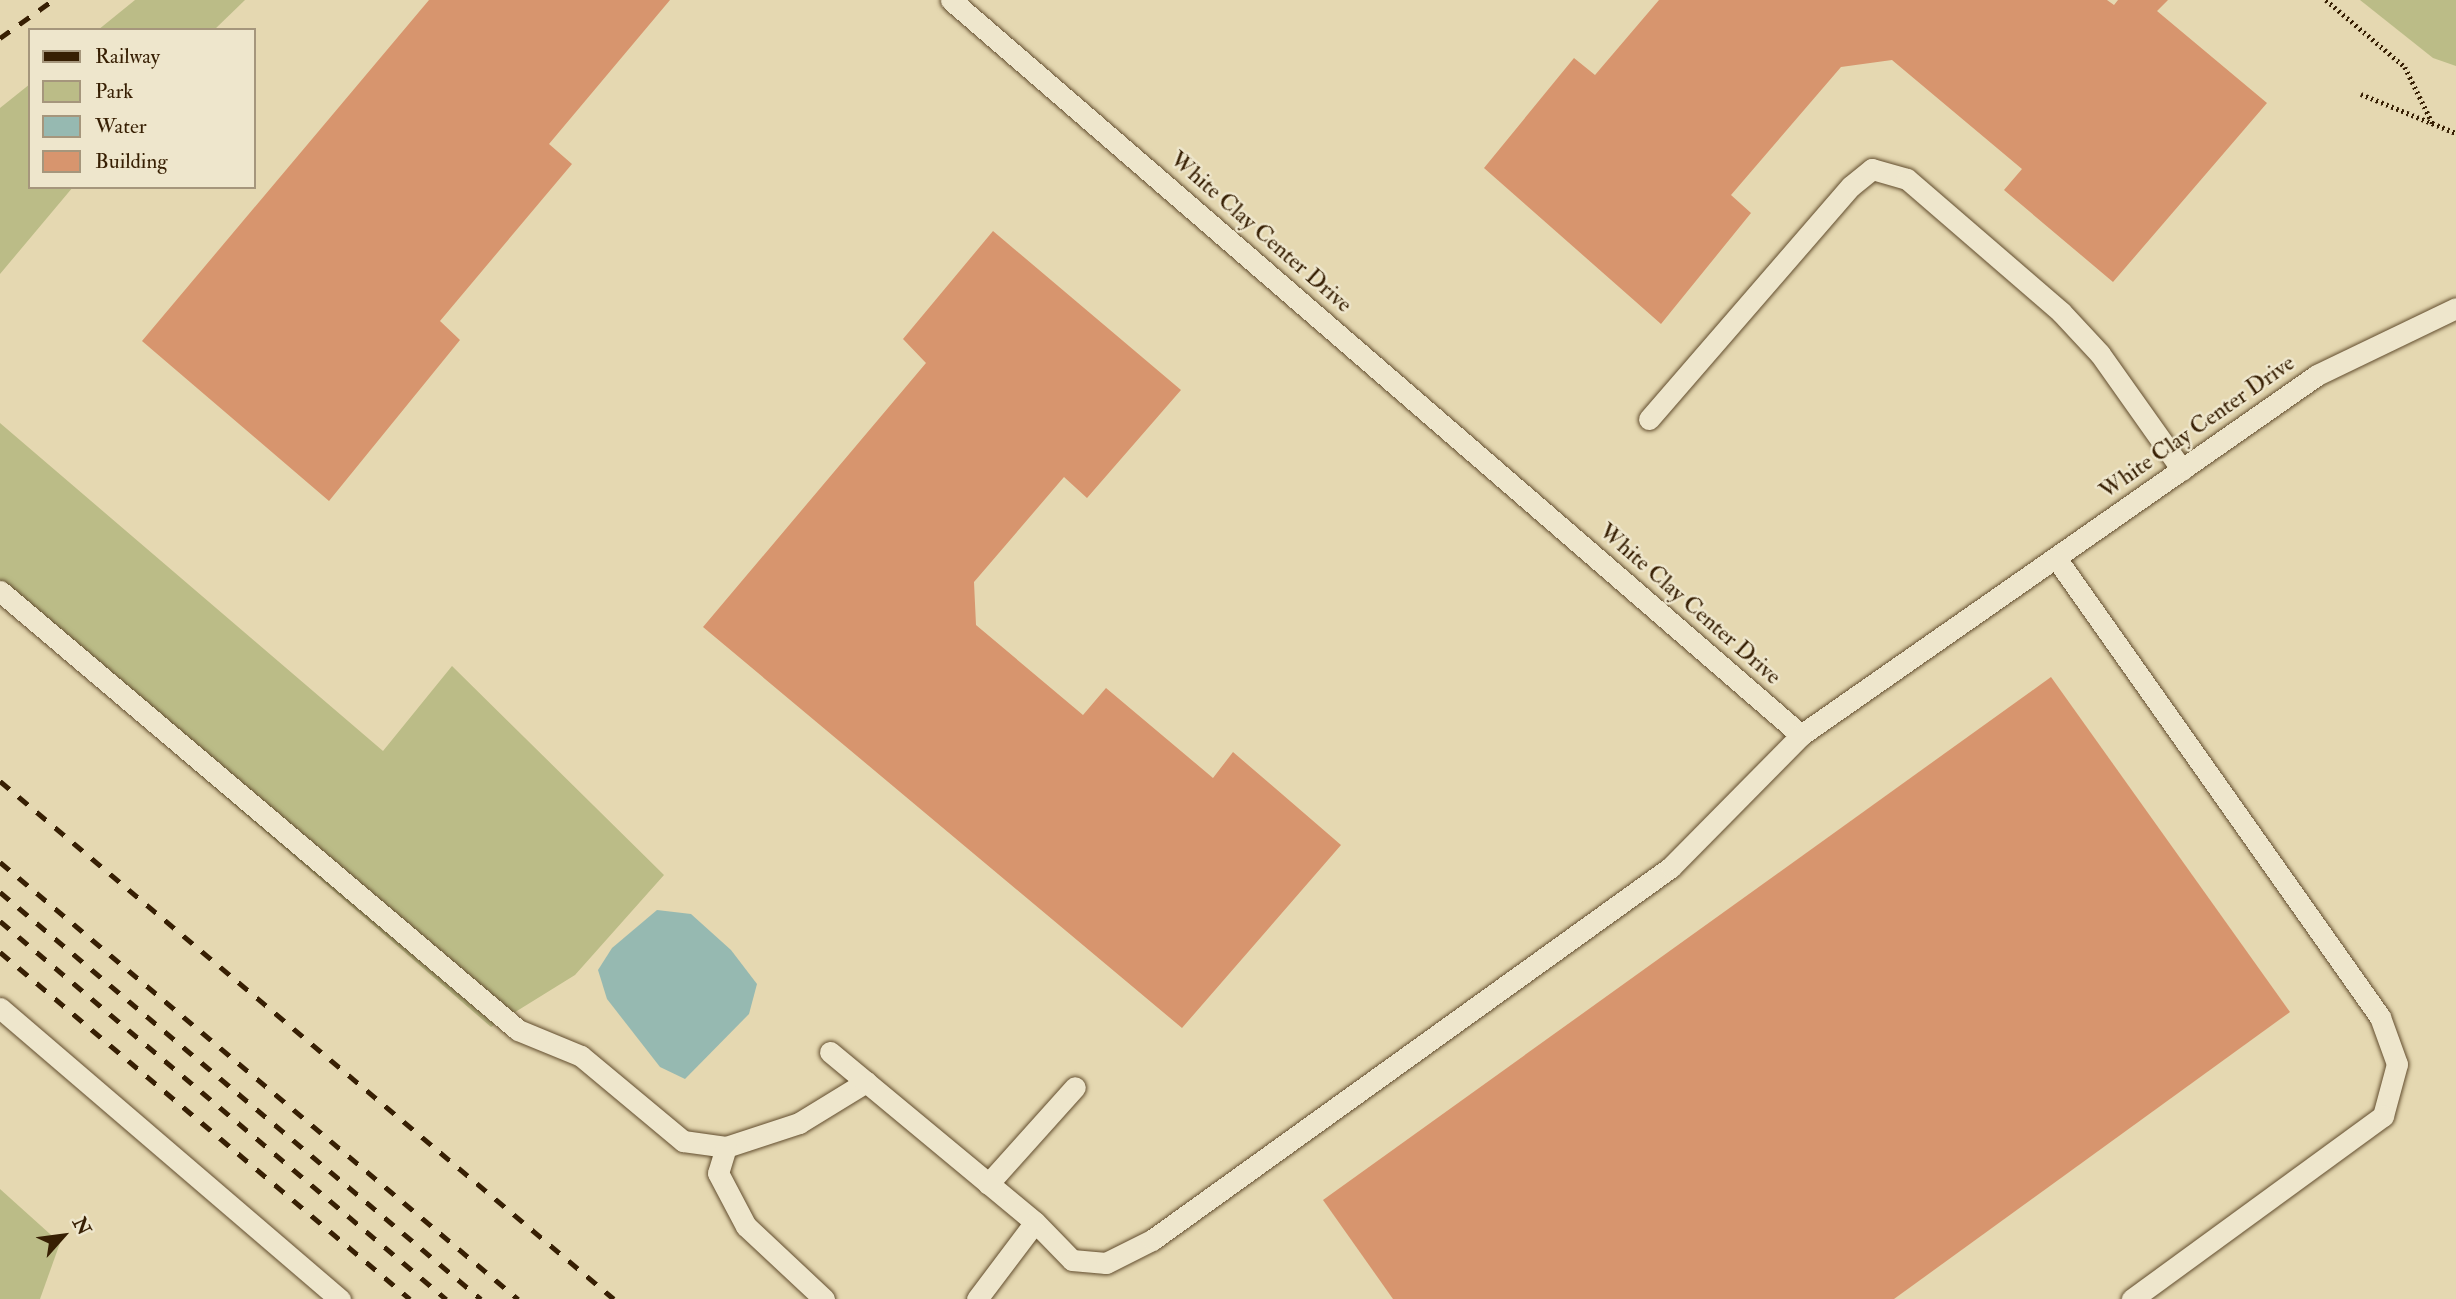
<!DOCTYPE html>
<html>
<head>
<meta charset="utf-8">
<style>
  body { margin:0 }
  #map { position:relative; width:2456px; height:1299px; overflow:hidden; background:#e5d8b1; font-family:"IM FELL Double Pica",serif }
  div>[style] { position:absolute }
  .green>* { inset:0; background:#bbbc87 }
  .water>* { inset:0; background:#96b9b1 }
  .building>* { inset:0; background:#d7956e }
  .path>* { height:4.5px; margin-top:-2.25px; transform-origin:0; background:repeating-linear-gradient(90deg,#371f03 0 2px,transparent 0 5.5px) }
  .roads { filter:drop-shadow(0 0 2px #624d2e) drop-shadow(0 0 2px #624d2e) }
  .service>* { height:21px; margin:-10.5px; padding:0 10.5px; transform-origin:10.5px; border-radius:10.5px; background:#eee6cc }
  .rail>* { height:5px; margin-top:-2.5px; transform-origin:0; background:repeating-linear-gradient(90deg,#371f03 0 12px,transparent 0 24px) }
  span { translate:-50% -50%; white-space:nowrap; text-align:center; line-height:1.15; -webkit-text-stroke:5px #eee6cc; paint-order:stroke }
  .street-label { font-size:23px; color:#371f03 }
  .legend { position:absolute; left:28px; top:28px; width:228px; height:161px; box-sizing:border-box; background:#eee6cc; border:2px solid #a5967c; margin:0; padding:9px 12px; list-style:none; font-size:21px; color:#371f03 }
  .legend li { display:flex; align-items:center; gap:14px; height:35px }
  .legend b { width:35px; border:2px solid #a5967c }
  .north { position:absolute; left:28px; top:1201px; width:70px; height:70px; -webkit-text-stroke:5px #eee6cc; paint-order:stroke; rotate:62deg; font-size:19px; font-weight:700; line-height:28px; text-align:center; color:#371f03 }
  .north::after { content:''; display:block; margin:auto; width:24px; height:32px; background:#371f03; clip-path:polygon(50% 0,100% 100%,50% 72%,0 100%) }
</style>
</head>
<body>
<div id="map">
  <div class="green">
    <i style="clip-path:polygon(135px 0,245px 0,214px 30px,98px 30px)"></i>
    <i style="clip-path:polygon(2360px 0,2456px 0,2456px 66px,2433px 58px)"></i>
    <i style="clip-path:polygon(30px 84px,30px 187px,73px 187px,0 274px,0 108px)"></i>
    <i style="clip-path:polygon(0 423px,383px 751px,452px 666px,664px 875px,575px 975px,491px 1027px,0 602px)"></i>
    <i style="clip-path:polygon(0 1189px,60px 1243px,40px 1299px,0 1299px)"></i>
  </div>
  <div class="water">
    <i style="clip-path:polygon(657px 910px,691px 914px,731px 950px,757px 984px,749px 1014px,685px 1079px,660px 1067px,607px 999px,598px 970px,612px 948px)"></i>
  </div>
  <div class="building">
    <i style="clip-path:polygon(429px 0,670px 0,549px 144px,572px 164px,440px 321px,460px 340px,329px 501px,142px 341px)"></i>
    <i style="clip-path:polygon(1659px 0,2107px 0,2114px 5px,2118px 0,2168px 0,2157px 11px,2267px 103px,2113px 282px,2004px 190px,2022px 169px,1892px 60px,1841px 67px,1731px 195px,1751px 213px,1661px 324px,1484px 168px,1574px 58px,1595px 75px)"></i>
    <i style="clip-path:polygon(993px 231px,1181px 390px,1087px 498px,1064px 477px,974px 582px,976px 625px,1083px 715px,1106px 688px,1213px 778px,1233px 752px,1341px 845px,1182px 1028px,703px 627px,926px 363px,903px 339px)"></i>
    <i style="clip-path:polygon(2051px 677px,2290px 1012px,1894px 1299px,1393px 1299px,1323px 1200px)"></i>
  </div>
  <div class="path">
    <i style="left:2326px;top:0;width:104px;rotate:40.3deg"></i>
    <i style="left:2405px;top:67px;width:64px;rotate:63.8deg"></i>
    <i style="left:2361px;top:94px;width:103px;rotate:22.3deg"></i>
  </div>
  <div class="roads">
    <div class="service">
      <i style="left:951px;top:0;width:1124px;rotate:40.85deg"></i>
      <i style="left:1801px;top:735px;width:629px;rotate:-34.9deg"></i>
      <i style="left:2317px;top:375px;width:154px;rotate:-25.7deg"></i>
      <i style="left:1649px;top:419px;width:308px;rotate:-49.1deg"></i>
      <i style="left:1851px;top:186px;width:27px;rotate:-39deg"></i>
      <i style="left:1872px;top:169px;width:36px;rotate:16deg"></i>
      <i style="left:1907px;top:179px;width:203px;rotate:40.8deg"></i>
      <i style="left:2061px;top:312px;width:57px;rotate:47.1deg"></i>
      <i style="left:2100px;top:354px;width:142px;rotate:54.7deg"></i>
      <i style="left:2056px;top:558px;width:562px;rotate:54.78deg"></i>
      <i style="left:2380px;top:1017px;width:50px;rotate:70.1deg"></i>
      <i style="left:2397px;top:1064px;width:54px;rotate:105.1deg"></i>
      <i style="left:2383px;top:1116px;width:311px;rotate:143.9deg"></i>
      <i style="left:0;top:591px;width:679px;rotate:40.28deg"></i>
      <i style="left:518px;top:1030px;width:68px;rotate:22.4deg"></i>
      <i style="left:581px;top:1056px;width:133px;rotate:39.8deg"></i>
      <i style="left:683px;top:1141px;width:43px;rotate:7.9deg"></i>
      <i style="left:726px;top:1147px;width:77px;rotate:-18.2deg"></i>
      <i style="left:799px;top:1123px;width:79px;rotate:-31.5deg"></i>
      <i style="left:0;top:1008px;width:448px;rotate:40.6deg"></i>
      <i style="left:830px;top:1052px;width:266px;rotate:39.7deg"></i>
      <i style="left:1035px;top:1222px;width:53px;rotate:45.8deg"></i>
      <i style="left:1072px;top:1260px;width:34px;rotate:5deg"></i>
      <i style="left:1106px;top:1263px;width:51px;rotate:-26.6deg"></i>
      <i style="left:1152px;top:1240px;width:639px;rotate:-35.7deg"></i>
      <i style="left:1671px;top:867px;width:185px;rotate:-45.4deg"></i>
      <i style="left:726px;top:1147px;width:27px;rotate:107deg"></i>
      <i style="left:718px;top:1173px;width:60px;rotate:62.2deg"></i>
      <i style="left:746px;top:1226px;width:107px;rotate:43.1deg"></i>
      <i style="left:988px;top:1184px;width:130px;rotate:-48.1deg"></i>
      <i style="left:977px;top:1299px;width:96px;rotate:-53deg"></i>
    </div>
  </div>
  <div class="rail">
    <i style="left:0;top:38px;width:65px;rotate:-35.6deg"></i>
    <i style="left:0;top:781px;width:803px;rotate:40.15deg"></i>
    <i style="left:0;top:862px;width:678px;rotate:40.15deg"></i>
    <i style="left:0;top:892px;width:630px;rotate:40.24deg"></i>
    <i style="left:0;top:921px;width:585px;rotate:40.28deg"></i>
    <i style="left:0;top:952px;width:537px;rotate:40.24deg"></i>
  </div>
  <div class="street-label">
    <span style="left:1261px;top:232px;rotate:41deg">White Clay Center Drive</span>
    <span style="left:2197px;top:427px;rotate:-35deg">White Clay Center Drive</span>
    <span style="left:1690px;top:604px;rotate:41deg">White Clay Center Drive</span>
  </div>
  <ul class="legend">
  <li><b style="height:9px;background:#371f03"></b>Railway</li>
  <li><b style="height:19px;background:#bbbc87"></b>Park</li>
  <li><b style="height:19px;background:#96b9b1"></b>Water</li>
  <li><b style="height:19px;background:#d7956e"></b>Building</li>
  </ul>
  <div class="north">N</div>
</div>
</body>
</html>
